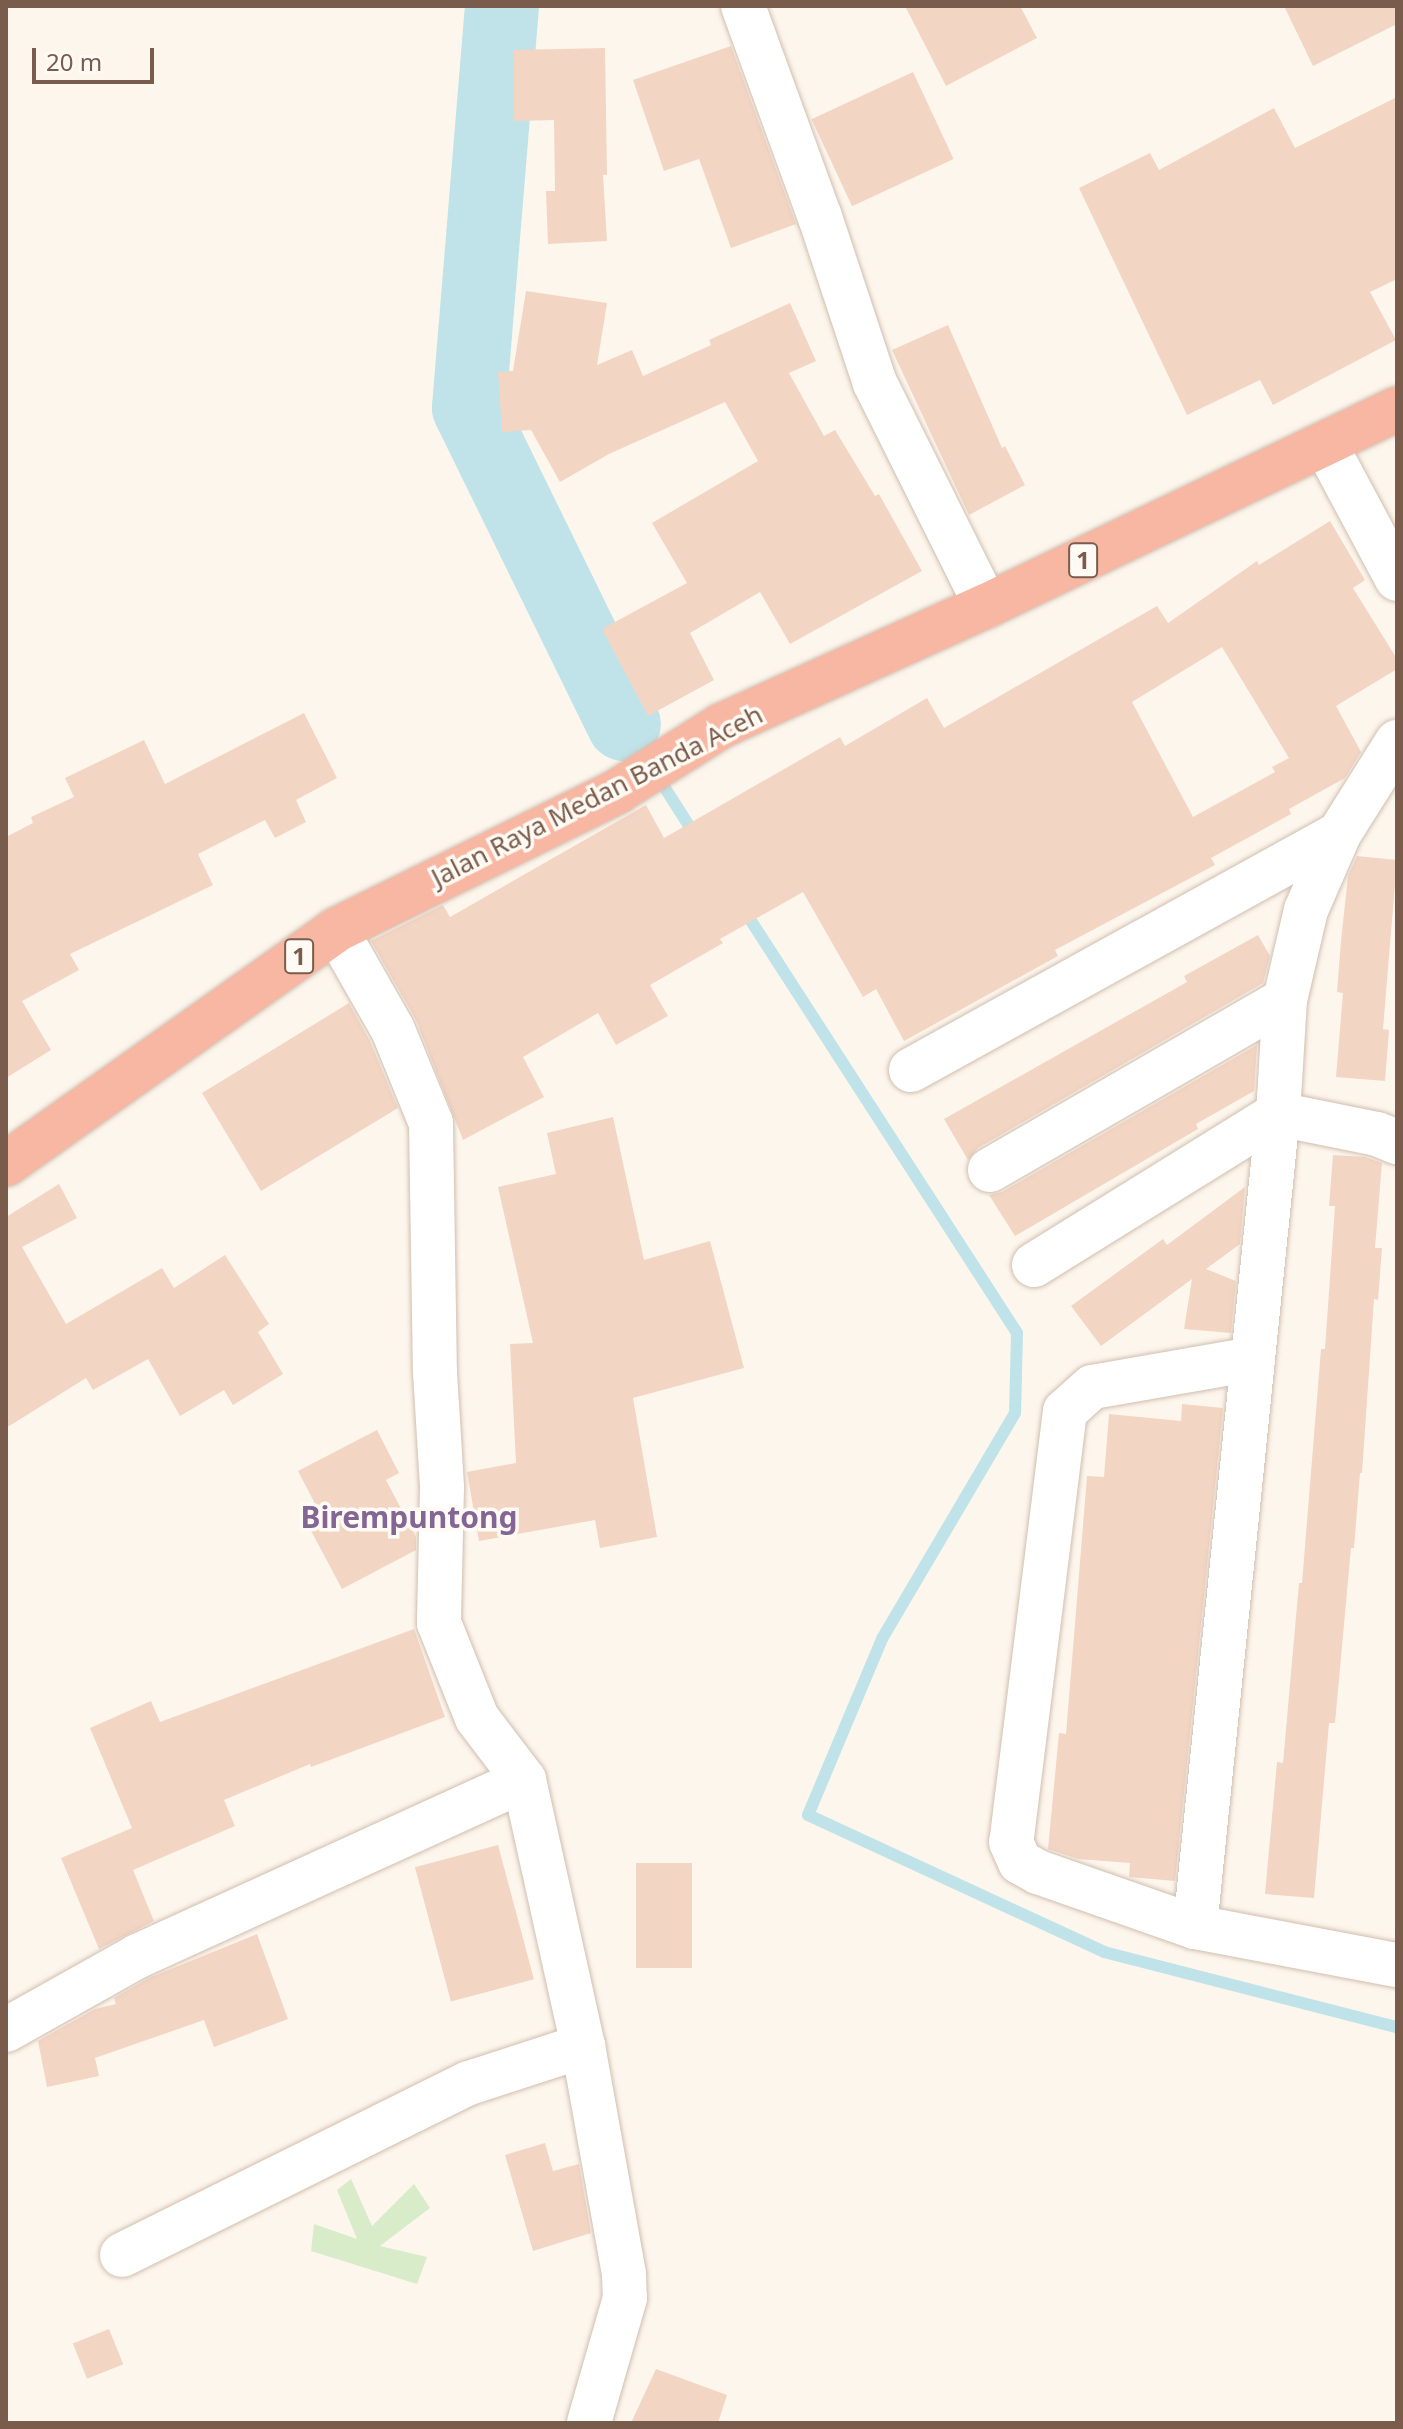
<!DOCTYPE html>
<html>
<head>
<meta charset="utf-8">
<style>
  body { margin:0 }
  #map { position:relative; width:1403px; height:2429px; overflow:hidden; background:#fdf6ec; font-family:"Noto Sans",sans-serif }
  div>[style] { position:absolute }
  .green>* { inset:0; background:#d8ecc9 }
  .stream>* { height:12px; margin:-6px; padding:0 6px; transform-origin:6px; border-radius:6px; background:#bfe3e8 }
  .river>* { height:74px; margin:-37px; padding:0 37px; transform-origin:37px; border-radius:37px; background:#bfe3e8 }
  .building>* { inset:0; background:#f3d5c3; transform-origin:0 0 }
  .roads { filter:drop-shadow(0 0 2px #d1beb0) drop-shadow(0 0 2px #d1beb0) }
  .minor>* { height:44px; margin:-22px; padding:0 22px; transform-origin:22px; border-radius:22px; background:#fff }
  .highway>* { height:44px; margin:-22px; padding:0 22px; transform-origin:22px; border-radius:22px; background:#f7b7a3 }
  span { translate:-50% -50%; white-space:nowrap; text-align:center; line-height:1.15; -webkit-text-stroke:7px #fffaf3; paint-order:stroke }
  .shield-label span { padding:2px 6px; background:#fffaf3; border:2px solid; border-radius:6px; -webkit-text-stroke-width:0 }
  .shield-label { font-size:24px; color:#7a5c4d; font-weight:700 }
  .street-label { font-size:26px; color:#7a5c4d }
  .quarter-label { font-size:30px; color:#846695; font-weight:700 }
  .frame { position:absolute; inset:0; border:8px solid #7a5c4d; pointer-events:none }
  .scale { position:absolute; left:32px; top:48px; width:122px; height:36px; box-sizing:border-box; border:4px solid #7a5c4d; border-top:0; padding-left:10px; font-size:24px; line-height:28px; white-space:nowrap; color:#7a5c4d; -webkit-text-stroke:6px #fffaf3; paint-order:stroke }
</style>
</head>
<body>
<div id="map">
  <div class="green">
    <i style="clip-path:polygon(351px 2179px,372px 2226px,414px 2184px,430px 2208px,380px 2246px,427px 2257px,417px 2284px,311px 2251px,314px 2224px,357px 2239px,337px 2190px)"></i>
  </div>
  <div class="stream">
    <i style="left:624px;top:724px;width:135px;rotate:57.4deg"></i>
    <i style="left:744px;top:910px;width:503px;rotate:57.16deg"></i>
    <i style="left:1017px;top:1333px;width:80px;rotate:91.4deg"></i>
    <i style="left:1015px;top:1413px;width:262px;rotate:120.5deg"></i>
    <i style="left:882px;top:1639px;width:191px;rotate:112.8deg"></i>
    <i style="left:808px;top:1815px;width:326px;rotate:24.8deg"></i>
    <i style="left:1104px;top:1952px;width:302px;rotate:14.4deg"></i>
  </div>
  <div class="river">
    <i style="left:502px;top:6px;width:403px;rotate:94.7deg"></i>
    <i style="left:469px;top:408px;width:352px;rotate:63.9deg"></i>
  </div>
  <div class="building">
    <i style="clip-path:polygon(905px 6px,1020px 6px,1037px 38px,946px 86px)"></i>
    <i style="clip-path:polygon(1284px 6px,1397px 6px,1397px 24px,1313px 66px)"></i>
    <i style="clip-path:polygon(731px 46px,796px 224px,731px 248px,699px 159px,664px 171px,633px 80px)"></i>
    <i style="clip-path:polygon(605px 48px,607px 175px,603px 175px,607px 241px,548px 244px,546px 191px,555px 191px,554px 120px,514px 121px,514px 50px)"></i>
    <i style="left:913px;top:72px;width:96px;height:112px;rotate:65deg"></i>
    <i style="clip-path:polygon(1397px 97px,1397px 279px,1370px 292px,1396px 340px,1273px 405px,1260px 380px,1187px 415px,1079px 188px,1150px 153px,1159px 170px,1274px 108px,1295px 148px)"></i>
    <i style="clip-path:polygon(526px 291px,607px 303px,597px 365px,632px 350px,643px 376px,711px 345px,709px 340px,790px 303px,816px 361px,789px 373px,824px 436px,835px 430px,875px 496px,879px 494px,922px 571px,790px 644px,760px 592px,690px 633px,714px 680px,648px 716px,602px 629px,687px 583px,652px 523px,758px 461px,725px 402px,609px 454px,560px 482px,531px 430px,502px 432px,498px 372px,513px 371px)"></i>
    <i style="clip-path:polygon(948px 325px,1002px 448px,1005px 446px,1025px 485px,969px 515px,892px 350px)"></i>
    <i style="clip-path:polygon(evenodd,1330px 521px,1365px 580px,1353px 588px,1397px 659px,1397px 669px,1336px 706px,1361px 752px,1345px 778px,1289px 809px,1291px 814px,1211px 858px,1215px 865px,1055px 950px,1058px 956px,904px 1041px,876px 989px,863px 997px,803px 892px,720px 939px,723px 943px,650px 985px,668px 1016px,616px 1045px,598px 1013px,523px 1057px,544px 1097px,463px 1140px,416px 1020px,371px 941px,443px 905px,450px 917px,646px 805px,664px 838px,840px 737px,845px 746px,927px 698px,944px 728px,1157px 606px,1168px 623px,1257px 561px,1259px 565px,1330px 521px,1222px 647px,1289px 758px,1272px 767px,1275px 772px,1193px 817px,1132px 702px,1222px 647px)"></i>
    <i style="clip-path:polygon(304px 713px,337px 778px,296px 800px,306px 822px,275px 838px,265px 820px,198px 854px,213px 885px,70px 954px,79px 970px,22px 1001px,51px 1050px,6px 1078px,6px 837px,33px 823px,31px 817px,74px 797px,65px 778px,144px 740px,165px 784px)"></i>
    <i style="clip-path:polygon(1357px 856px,1397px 860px,1383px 1029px,1389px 1030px,1385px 1081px,1336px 1077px,1343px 993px,1337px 992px,1341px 941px,1348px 876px)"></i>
    <i style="clip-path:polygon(1258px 935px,1270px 956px,1263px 983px,978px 1148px,968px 1160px,944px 1119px,1187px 982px,1184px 976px)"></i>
    <i style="clip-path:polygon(349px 1003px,370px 1041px,398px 1108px,261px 1191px,202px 1093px)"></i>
    <i style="clip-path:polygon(1257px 1045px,1254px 1091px,1196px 1124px,1198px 1129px,1015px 1236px,989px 1195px,1002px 1192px)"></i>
    <i style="clip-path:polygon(613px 1117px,644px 1260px,710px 1241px,744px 1368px,633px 1398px,657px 1537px,600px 1548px,595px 1520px,479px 1541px,467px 1472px,516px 1463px,510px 1344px,533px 1343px,498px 1187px,556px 1174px,547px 1133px)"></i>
    <i style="clip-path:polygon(1333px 1155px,1365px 1157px,1382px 1163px,1375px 1248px,1382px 1248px,1378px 1300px,1374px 1299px,1362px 1473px,1360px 1473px,1354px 1548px,1351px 1548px,1335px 1723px,1329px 1723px,1314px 1898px,1265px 1894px,1277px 1762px,1283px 1763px,1299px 1583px,1302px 1583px,1321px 1349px,1325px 1349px,1335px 1206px,1329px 1206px)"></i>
    <i style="clip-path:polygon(59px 1184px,77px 1218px,22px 1247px,66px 1324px,162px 1268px,174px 1288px,225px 1255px,269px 1324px,258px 1332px,283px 1374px,233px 1405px,224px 1390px,180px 1416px,148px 1359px,93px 1390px,86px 1378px,6px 1428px,6px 1217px)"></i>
    <i style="clip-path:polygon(1245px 1187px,1240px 1244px,1206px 1269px,1236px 1281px,1231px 1333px,1184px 1329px,1192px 1279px,1101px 1346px,1071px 1306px,1163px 1239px,1167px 1245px)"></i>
    <i style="clip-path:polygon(1182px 1404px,1223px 1408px,1175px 1881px,1129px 1877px,1130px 1863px,1078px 1859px,1048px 1849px,1059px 1733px,1066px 1734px,1087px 1476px,1104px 1477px,1109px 1414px,1181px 1421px)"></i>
    <i style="clip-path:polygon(377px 1430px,399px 1473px,386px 1480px,416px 1537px,416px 1550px,342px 1589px,309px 1527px,323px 1519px,298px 1471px)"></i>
    <i style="clip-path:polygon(414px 1629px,445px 1717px,311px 1767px,310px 1764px,224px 1800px,235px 1826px,133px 1870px,154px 1921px,99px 1949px,61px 1858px,132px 1828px,90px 1728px,151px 1701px,160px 1722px)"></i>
    <i style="left:498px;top:1845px;width:139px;height:86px;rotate:75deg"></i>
    <i style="left:636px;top:1863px;width:56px;height:105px"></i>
    <i style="clip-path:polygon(257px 1934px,288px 2019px,214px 2047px,204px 2020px,95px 2058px,99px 2076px,47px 2087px,38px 2041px,95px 2009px,116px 2004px,114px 1998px,149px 1978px)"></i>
    <i style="clip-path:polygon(545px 2143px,553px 2171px,579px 2164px,591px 2233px,533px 2251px,505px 2155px)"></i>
    <i style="left:109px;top:2329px;width:38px;height:39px;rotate:68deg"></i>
    <i style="clip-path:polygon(656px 2369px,727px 2395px,718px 2423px,631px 2423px)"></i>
  </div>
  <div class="roads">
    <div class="minor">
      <i style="left:743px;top:6px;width:225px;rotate:70deg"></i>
      <i style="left:820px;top:217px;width:175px;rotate:71.7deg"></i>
      <i style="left:875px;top:383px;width:249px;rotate:63.5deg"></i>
      <i style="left:1325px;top:444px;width:153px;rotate:61.9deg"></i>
      <i style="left:336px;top:930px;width:115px;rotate:60.3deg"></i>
      <i style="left:393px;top:1030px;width:100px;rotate:67.8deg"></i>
      <i style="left:431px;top:1123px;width:249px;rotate:89.1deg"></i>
      <i style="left:435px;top:1372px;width:116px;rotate:86.5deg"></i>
      <i style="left:442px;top:1488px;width:135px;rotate:91.3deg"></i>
      <i style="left:439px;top:1623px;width:102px;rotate:68.2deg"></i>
      <i style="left:477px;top:1718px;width:78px;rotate:52.8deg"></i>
      <i style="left:524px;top:1780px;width:272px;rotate:77.5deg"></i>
      <i style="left:583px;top:2046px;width:232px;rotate:79.8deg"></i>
      <i style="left:624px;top:2274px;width:24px;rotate:88deg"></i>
      <i style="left:625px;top:2298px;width:130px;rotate:106.1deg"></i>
      <i style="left:911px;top:1070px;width:489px;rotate:-28.9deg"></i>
      <i style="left:990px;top:1170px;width:340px;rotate:-30deg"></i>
      <i style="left:1034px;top:1265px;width:287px;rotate:-31.8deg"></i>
      <i style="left:1278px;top:1114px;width:101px;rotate:11.4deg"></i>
      <i style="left:1377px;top:1134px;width:22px;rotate:22deg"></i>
      <i style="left:1253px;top:1359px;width:163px;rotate:170.1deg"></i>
      <i style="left:1092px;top:1387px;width:36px;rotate:138deg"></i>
      <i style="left:1065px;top:1411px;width:434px;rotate:97.1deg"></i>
      <i style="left:1011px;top:1842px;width:22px;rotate:66deg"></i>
      <i style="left:1020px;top:1862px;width:21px;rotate:29deg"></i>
      <i style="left:1038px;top:1872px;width:166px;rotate:19.3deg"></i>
      <i style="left:1195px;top:1927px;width:206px;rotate:10.7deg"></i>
      <i style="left:1195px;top:1927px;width:817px;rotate:-84.17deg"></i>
      <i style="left:1278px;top:1114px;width:114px;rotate:-86.5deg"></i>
      <i style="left:1285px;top:1000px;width:92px;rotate:-76.9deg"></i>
      <i style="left:1306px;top:910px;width:83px;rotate:-66.5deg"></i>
      <i style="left:1339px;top:834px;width:109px;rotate:-57.8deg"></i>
      <i style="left:6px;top:2030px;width:151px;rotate:-29.3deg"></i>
      <i style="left:138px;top:1956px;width:424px;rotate:-24.5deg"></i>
      <i style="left:122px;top:2255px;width:387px;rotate:-26.4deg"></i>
      <i style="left:469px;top:2083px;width:120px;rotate:-18deg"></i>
    </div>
    <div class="highway">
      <i style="left:6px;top:1164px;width:405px;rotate:-35.3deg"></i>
      <i style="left:336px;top:930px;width:314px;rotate:-26.2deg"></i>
      <i style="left:618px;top:791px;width:122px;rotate:-32.3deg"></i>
      <i style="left:721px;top:726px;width:291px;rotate:-24.4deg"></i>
      <i style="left:986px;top:606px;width:456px;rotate:-25.6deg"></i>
    </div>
  </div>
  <div class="shield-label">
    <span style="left:1083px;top:560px">1</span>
    <span style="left:299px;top:956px">1</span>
  </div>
  <div class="street-label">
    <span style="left:597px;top:796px;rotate:-27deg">Jalan Raya Medan Banda Aceh</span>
  </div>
  <div class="quarter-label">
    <span style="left:409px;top:1517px">Birempuntong</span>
  </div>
  <div class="frame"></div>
  <div class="scale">20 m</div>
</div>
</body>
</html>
